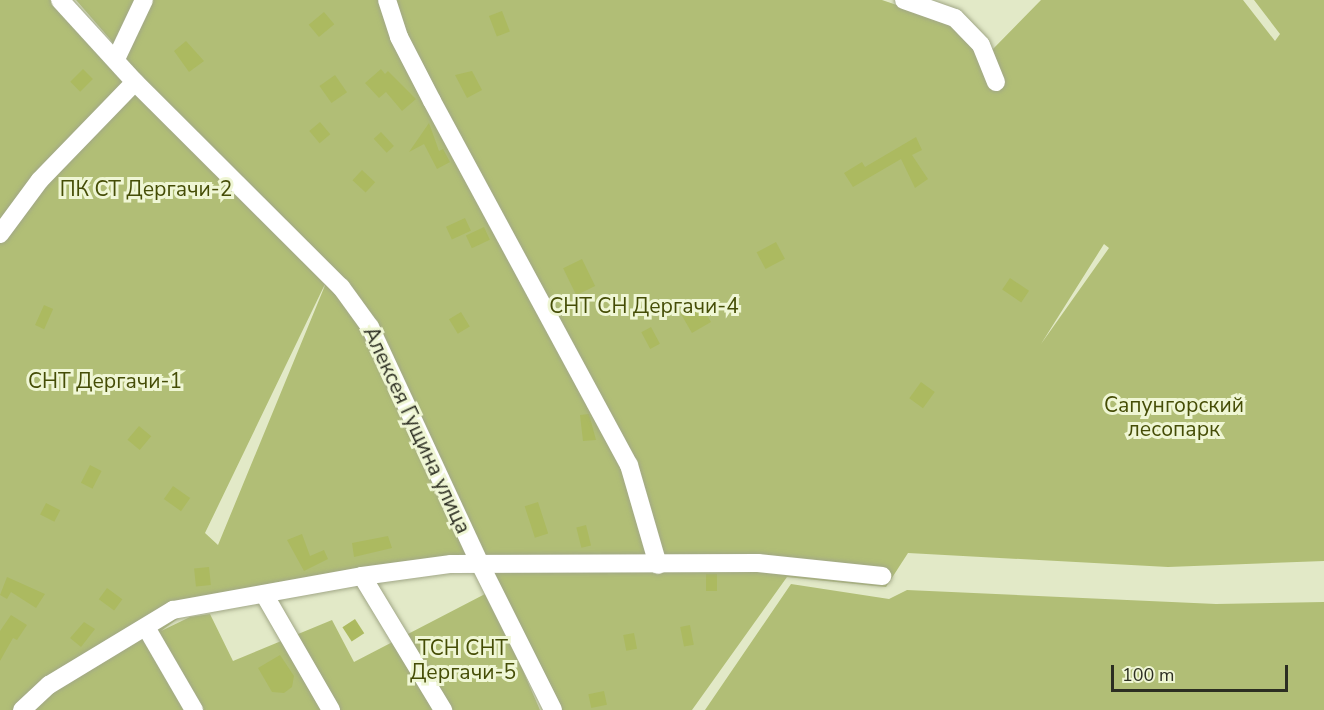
<!DOCTYPE html>
<html>
<head>
<meta charset="utf-8">
<style>
  body { margin:0 }
  #map { position:relative; width:1324px; height:710px; overflow:hidden; background:#e2e9c7; font-family:"Nunito Sans",sans-serif }
  div>[style] { position:absolute }
  .green>* { inset:0; background:#b1be76 }
  .building>* { inset:0; background:#acba60; transform-origin:0 0 }
  .roads { filter:drop-shadow(0 0 2px #a1a787) drop-shadow(0 0 2px #a1a787) }
  .minor>* { height:18px; margin:-9px; padding:0 9px; transform-origin:9px; border-radius:9px; background:#fff }
  span { translate:-50% -50%; white-space:nowrap; text-align:center; line-height:1.15; -webkit-text-stroke:6px #eff6d4; paint-order:stroke }
  .park-label { font-size:21px; color:#454d06 }
  .street-label { font-size:21px; color:#2c2e22 }
  .scale { position:absolute; left:1111px; top:665px; width:177px; height:27px; box-sizing:border-box; border:3px solid #2c2e22; border-top:0; padding-left:8px; font-size:18px; line-height:21px; white-space:nowrap; color:#2c2e22; -webkit-text-stroke:4px #eff6d4; paint-order:stroke }
</style>
</head>
<body>
<div id="map">
  <div class="green">
    <i style="clip-path:polygon(0 0,71px 0,137px 76px,0 231px)"></i>
    <i style="clip-path:polygon(76px 0,149px 0,123px 54px)"></i>
    <i style="clip-path:polygon(evenodd,152px 0,882px 0,950px 23px,993px 49px,1041px 0,1243px 0,1275px 41px,1280px 34px,1254px 0,1324px 0,1324px 561px,1168px 567px,908px 553px,886px 587px,787px 577px,692px 710px,544px 710px,523px 671px,540px 710px,0 710px,0 240px,44px 182px,144px 78px,125px 59px,152px 0,1104px 244px,1109px 248px,1041px 344px,1104px 244px,152px 0,326px 282px,326px 283px,218px 545px,205px 533px,326px 282px,152px 0,466px 556px,485px 594px,354px 662px,332px 620px,233px 661px,210px 614px,190px 617px,161px 631px,195px 606px,466px 556px)"></i>
    <i style="clip-path:polygon(791px 584px,889px 599px,907px 590px,1216px 604px,1324px 602px,1324px 710px,705px 710px)"></i>
  </div>
  <div class="building">
    <i style="left:502px;top:11px;width:22px;height:14px;rotate:69deg"></i>
    <i style="left:324px;top:12px;width:16px;height:20px;rotate:50deg"></i>
    <i style="clip-path:polygon(186px 41px,204px 61px,189px 72px,174px 51px)"></i>
    <i style="left:83px;top:69px;width:14px;height:18px;rotate:45deg"></i>
    <i style="clip-path:polygon(381px 69px,385px 74px,388px 71px,416px 99px,402px 111px,386px 92px,379px 98px,365px 83px)"></i>
    <i style="clip-path:polygon(472px 71px,482px 90px,467px 98px,455px 75px)"></i>
    <i style="left:335px;top:75px;width:21px;height:19px;rotate:55deg"></i>
    <i style="left:320px;top:122px;width:16px;height:14px;rotate:50deg"></i>
    <i style="clip-path:polygon(429px 123px,439px 151px,443px 149px,450px 162px,437px 169px,424px 144px,409px 152px)"></i>
    <i style="left:381px;top:132px;width:19px;height:10px;rotate:47deg"></i>
    <i style="clip-path:polygon(916px 137px,922px 150px,912px 155px,928px 179px,915px 188px,901px 159px,853px 187px,844px 173px,862px 162px,865px 167px)"></i>
    <i style="left:362px;top:170px;width:18px;height:14px;rotate:43deg"></i>
    <i style="left:465px;top:218px;width:14px;height:21px;rotate:65deg"></i>
    <i style="left:484px;top:227px;width:14px;height:20px;rotate:65deg"></i>
    <i style="left:776px;top:242px;width:19px;height:22px;rotate:62deg"></i>
    <i style="left:582px;top:259px;width:30px;height:21px;rotate:64deg"></i>
    <i style="left:1010px;top:278px;width:23px;height:14px;rotate:34deg"></i>
    <i style="left:700px;top:303px;width:22px;height:22px;rotate:60deg"></i>
    <i style="left:44px;top:305px;width:10px;height:22px;rotate:24deg"></i>
    <i style="left:461px;top:312px;width:17px;height:14px;rotate:59deg"></i>
    <i style="left:651px;top:327px;width:19px;height:11px;rotate:62deg"></i>
    <i style="left:921px;top:382px;width:17px;height:20px;rotate:36deg"></i>
    <i style="clip-path:polygon(589px 414px,596px 440px,583px 441px,580px 415px)"></i>
    <i style="left:139px;top:426px;width:16px;height:18px;rotate:40deg"></i>
    <i style="left:90px;top:465px;width:13px;height:20px;rotate:27deg"></i>
    <i style="left:173px;top:486px;width:21px;height:16px;rotate:35deg"></i>
    <i style="left:538px;top:502px;width:33px;height:14px;rotate:72deg"></i>
    <i style="left:46px;top:503px;width:16px;height:13px;rotate:27deg"></i>
    <i style="left:586px;top:525px;width:21px;height:10px;rotate:76deg"></i>
    <i style="clip-path:polygon(302px 534px,310px 556px,324px 550px,328px 559px,304px 571px,287px 540px)"></i>
    <i style="clip-path:polygon(388px 536px,392px 548px,354px 557px,352px 543px)"></i>
    <i style="left:209px;top:567px;width:18px;height:15px;rotate:84deg"></i>
    <i style="left:706px;top:574px;width:11px;height:17px"></i>
    <i style="clip-path:polygon(7px 577px,45px 594px,36px 608px,11px 592px,7px 599px,0 595px)"></i>
    <i style="left:107px;top:588px;width:19px;height:14px;rotate:36deg"></i>
    <i style="clip-path:polygon(11px 615px,27px 625px,17px 640px,13px 638px,0 661px,0 631px)"></i>
    <i style="left:355px;top:619px;width:17px;height:15px;rotate:57deg"></i>
    <i style="clip-path:polygon(84px 622px,95px 629px,81px 647px,70px 638px)"></i>
    <i style="left:690px;top:625px;width:20px;height:10px;rotate:79deg"></i>
    <i style="left:634px;top:633px;width:16px;height:11px;rotate:79deg"></i>
    <i style="clip-path:polygon(280px 655px,294px 676px,292px 687px,284px 693px,272px 692px,258px 668px)"></i>
    <i style="left:604px;top:691px;width:14px;height:16px;rotate:78deg"></i>
  </div>
  <div class="roads">
    <div class="minor">
      <i style="left:60px;top:0;width:111px;rotate:47.6deg"></i>
      <i style="left:135px;top:82px;width:291px;rotate:44.9deg"></i>
      <i style="left:341px;top:287px;width:49px;rotate:54.1deg"></i>
      <i style="left:370px;top:327px;width:261px;rotate:65.1deg"></i>
      <i style="left:480px;top:564px;width:163px;rotate:63.4deg"></i>
      <i style="left:387px;top:0;width:39px;rotate:72deg"></i>
      <i style="left:399px;top:37px;width:72px;rotate:62.7deg"></i>
      <i style="left:432px;top:101px;width:414px;rotate:61.6deg"></i>
      <i style="left:629px;top:465px;width:104px;rotate:73.8deg"></i>
      <i style="left:904px;top:0;width:54px;rotate:19.4deg"></i>
      <i style="left:955px;top:18px;width:37px;rotate:46deg"></i>
      <i style="left:981px;top:45px;width:40px;rotate:68deg"></i>
      <i style="left:116px;top:59px;width:65px;rotate:-64.6deg"></i>
      <i style="left:0;top:234px;width:67px;rotate:-53.5deg"></i>
      <i style="left:40px;top:180px;width:136px;rotate:-45.9deg"></i>
      <i style="left:362px;top:576px;width:157px;rotate:58.8deg"></i>
      <i style="left:264px;top:594px;width:134px;rotate:60deg"></i>
      <i style="left:147px;top:629px;width:94px;rotate:59.9deg"></i>
      <i style="left:22px;top:710px;width:37px;rotate:-43deg"></i>
      <i style="left:49px;top:685px;width:145px;rotate:-31.2deg"></i>
      <i style="left:173px;top:610px;width:192px;rotate:-10.2deg"></i>
      <i style="left:362px;top:576px;width:90px;rotate:-7.7deg"></i>
      <i style="left:451px;top:564px;width:307px;rotate:-0.2deg"></i>
      <i style="left:758px;top:563px;width:125px;rotate:6deg"></i>
    </div>
  </div>
  <div class="park-label">
    <span style="left:146px;top:189px">ПК СТ Дергачи-2</span>
    <span style="left:644px;top:306px">СНТ СН Дергачи-4</span>
    <span style="left:105px;top:381px">СНТ Дергачи-1</span>
    <span style="left:1174px;top:417px">Сапунгорский<br>лесопарк</span>
    <span style="left:463px;top:660px">ТСН СНТ<br>Дергачи-5</span>
  </div>
  <div class="street-label">
    <span style="left:417px;top:430px;rotate:65deg">Алексея Гущина улица</span>
  </div>
  <div class="scale">100 m</div>
</div>
</body>
</html>
